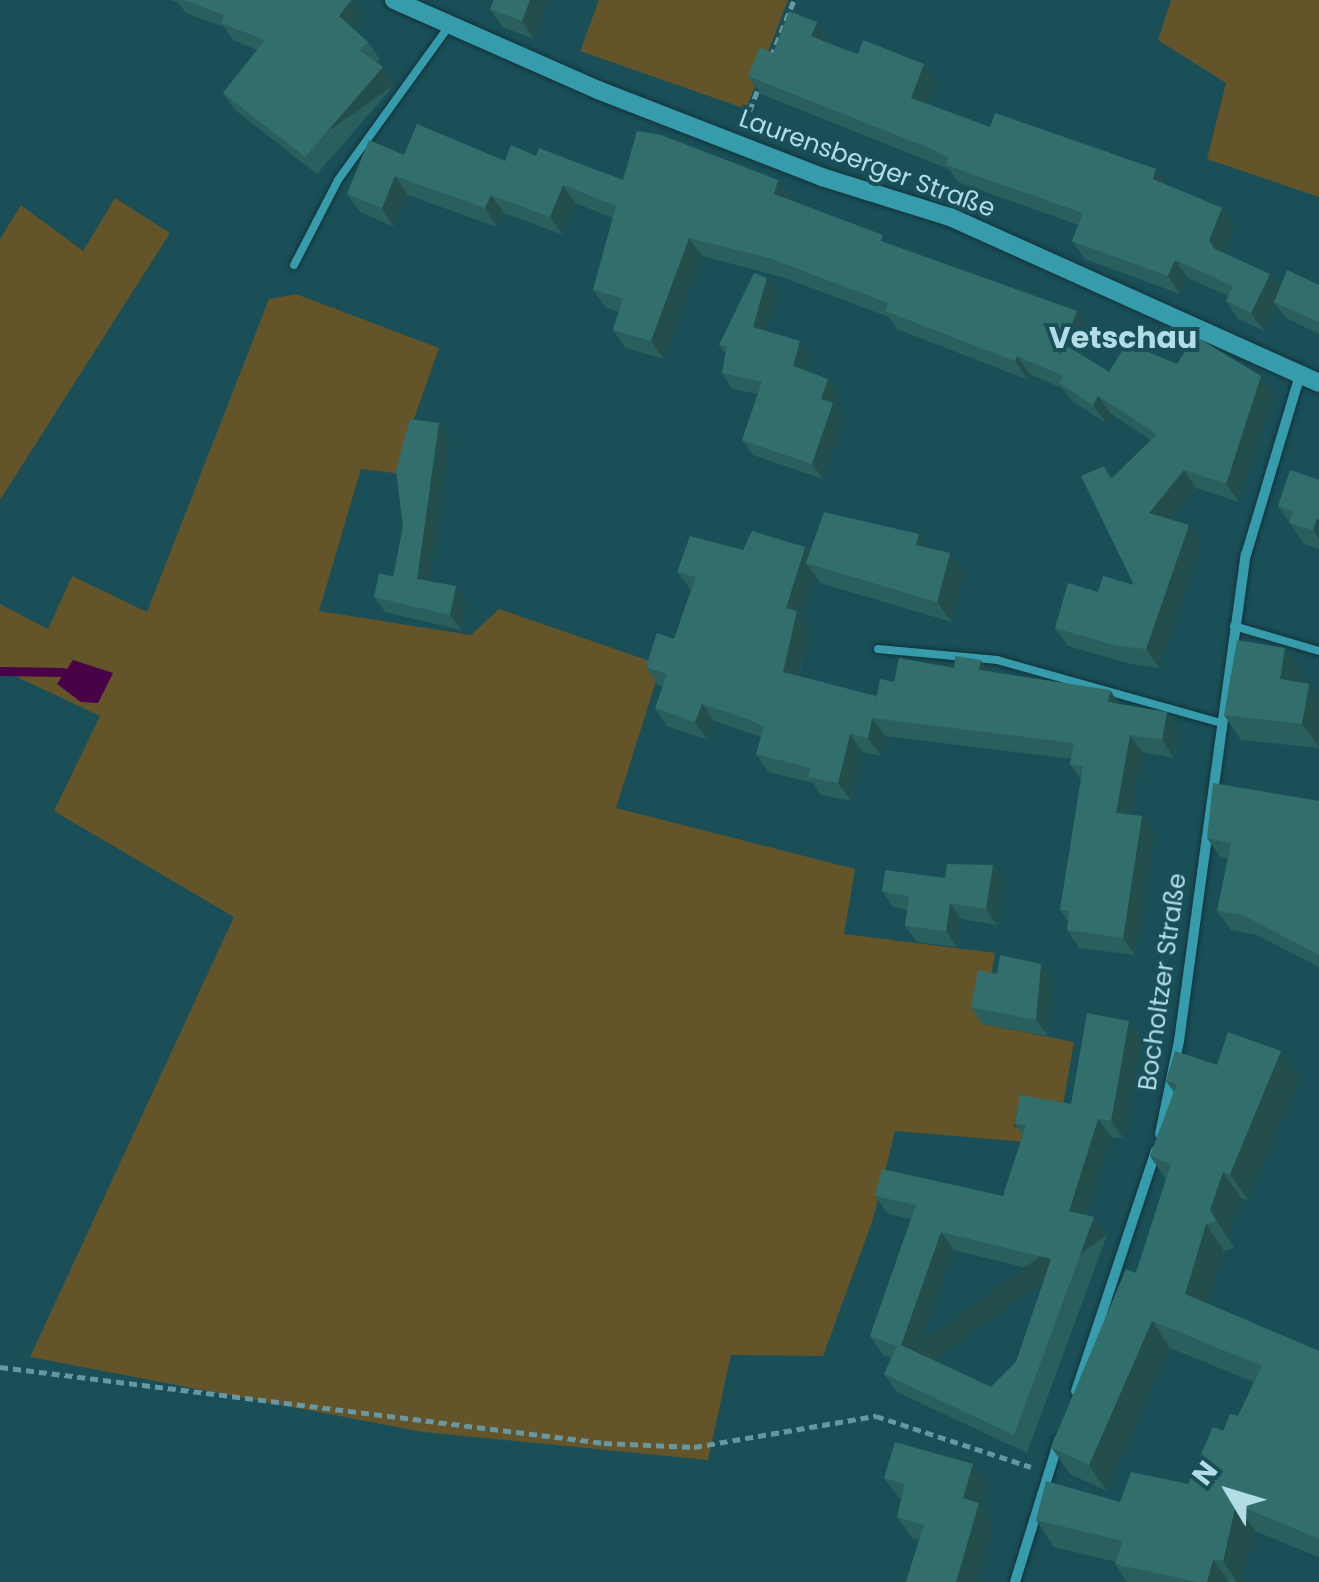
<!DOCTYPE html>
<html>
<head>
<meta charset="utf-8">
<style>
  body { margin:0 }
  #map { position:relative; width:1319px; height:1582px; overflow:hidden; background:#1a4f58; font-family:Poppins,sans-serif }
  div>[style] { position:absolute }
  .green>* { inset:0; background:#635429 }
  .water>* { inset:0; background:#490247 }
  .stream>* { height:9px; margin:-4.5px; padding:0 4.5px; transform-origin:4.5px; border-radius:4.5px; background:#490247 }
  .path>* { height:5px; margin-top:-2.5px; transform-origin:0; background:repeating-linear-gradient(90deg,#6797a0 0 8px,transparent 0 13px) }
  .roads { filter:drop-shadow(0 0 2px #133238) drop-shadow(0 0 2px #133238) }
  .service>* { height:8px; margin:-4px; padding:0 4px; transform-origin:4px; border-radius:4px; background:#369bab }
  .minor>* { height:10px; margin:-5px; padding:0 5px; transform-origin:5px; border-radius:5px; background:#369bab }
  .tertiary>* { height:18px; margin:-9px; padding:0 9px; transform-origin:9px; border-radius:9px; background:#369bab }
  .wall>* { inset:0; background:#2b5f5d }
  .shaded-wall>* { inset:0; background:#234e4c; transform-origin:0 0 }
  .building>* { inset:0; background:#326f6c }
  span { translate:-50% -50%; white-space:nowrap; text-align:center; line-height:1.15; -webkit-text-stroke:8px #1a4f58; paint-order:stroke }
  .street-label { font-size:25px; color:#b2dde6 }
  .quarter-label { font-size:30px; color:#b2dde6; font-weight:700 }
  .north { position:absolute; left:1179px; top:1442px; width:100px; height:100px; -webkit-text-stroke:8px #1a4f58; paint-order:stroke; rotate:308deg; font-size:28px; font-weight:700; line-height:40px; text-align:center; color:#b2dde6 }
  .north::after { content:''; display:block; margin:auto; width:35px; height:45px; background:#b2dde6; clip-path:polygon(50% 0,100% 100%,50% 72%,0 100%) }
</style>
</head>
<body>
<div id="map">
  <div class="green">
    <i style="clip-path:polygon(599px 0,788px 0,746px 109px,580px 51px)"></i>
    <i style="clip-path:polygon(1171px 0,1319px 0,1319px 197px,1207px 159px,1226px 83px,1158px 40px)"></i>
    <i style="clip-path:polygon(115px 198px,170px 233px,0 500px,0 239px,21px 205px,83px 251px)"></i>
    <i style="clip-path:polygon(296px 294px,439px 348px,409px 433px,403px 474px,361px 469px,319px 611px,471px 635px,499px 609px,661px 665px,616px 808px,855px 869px,844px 934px,995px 953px,983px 1024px,1074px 1042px,1061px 1117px,1017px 1111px,1014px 1127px,1030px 1130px,1028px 1142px,895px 1131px,873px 1219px,823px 1356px,731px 1355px,708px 1460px,423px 1432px,30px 1357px,234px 917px,54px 811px,100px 716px,0 669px,0 604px,48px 629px,72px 576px,147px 612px,269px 299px)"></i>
  </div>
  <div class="water">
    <i style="clip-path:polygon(73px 660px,113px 673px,98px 703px,81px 702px,57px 684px)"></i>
  </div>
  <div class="stream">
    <i style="left:0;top:671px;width:63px;rotate:0.9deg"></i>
  </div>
  <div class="path">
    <i style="left:771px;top:57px;width:61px;rotate:-68deg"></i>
    <i style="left:745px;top:123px;width:40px;rotate:-69deg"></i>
    <i style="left:0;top:1367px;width:609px;rotate:7.17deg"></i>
    <i style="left:604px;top:1443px;width:90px;rotate:2.5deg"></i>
    <i style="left:694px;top:1447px;width:185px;rotate:-9.7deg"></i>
    <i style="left:876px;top:1416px;width:163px;rotate:18.2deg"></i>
  </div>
  <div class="roads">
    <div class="service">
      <i style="left:294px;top:265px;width:96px;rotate:-62.6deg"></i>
      <i style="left:338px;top:180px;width:190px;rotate:-54.2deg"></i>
      <i style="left:1234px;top:626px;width:89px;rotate:16.4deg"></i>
      <i style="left:878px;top:649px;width:120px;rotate:5.3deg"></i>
      <i style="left:997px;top:660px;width:230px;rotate:15.7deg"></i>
    </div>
    <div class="minor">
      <i style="left:1160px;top:1134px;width:95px;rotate:-78.5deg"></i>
      <i style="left:1179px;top:1041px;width:491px;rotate:-82.2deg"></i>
      <i style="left:1246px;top:555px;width:188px;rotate:-73.3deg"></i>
      <i style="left:1076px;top:1391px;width:253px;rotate:-71.6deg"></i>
      <i style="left:1015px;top:1582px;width:149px;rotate:-72.8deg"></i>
    </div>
    <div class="tertiary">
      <i style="left:394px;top:0;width:223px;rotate:23.8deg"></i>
      <i style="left:598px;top:90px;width:240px;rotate:21.2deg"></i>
      <i style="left:822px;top:177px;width:134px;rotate:17.4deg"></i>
      <i style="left:950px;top:217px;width:405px;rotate:24.2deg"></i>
    </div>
  </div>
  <div class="wall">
    <i style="clip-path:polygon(171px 0,352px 0,363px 17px,354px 29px,368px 42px,380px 59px,376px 62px,395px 84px,317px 174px,235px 110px,223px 93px,257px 50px,233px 40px,224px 27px,186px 13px,178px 3px)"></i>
    <i style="clip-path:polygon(494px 0,549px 0,534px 39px,503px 27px,490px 9px)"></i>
    <i style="clip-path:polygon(817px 22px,829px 40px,828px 43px,858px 54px,924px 64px,937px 82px,928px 104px,990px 127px,1167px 185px,1222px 208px,1235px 226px,1224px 253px,1280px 288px,1319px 285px,1319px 334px,1286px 318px,1276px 305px,1264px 331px,1238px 319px,1226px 301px,1228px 296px,1188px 278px,1180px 294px,1085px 259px,1072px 241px,1078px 225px,958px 182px,950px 170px,946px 168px,761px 94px,748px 76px,773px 53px)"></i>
    <i style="clip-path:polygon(404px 155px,505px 161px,536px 156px,623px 180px,778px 180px,791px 198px,790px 200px,888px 244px,1077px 311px,1090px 329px,1080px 354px,1109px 372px,1177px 364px,1274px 395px,1239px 502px,1196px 488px,1171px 520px,1202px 544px,1159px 668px,1130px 664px,1068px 646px,1055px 628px,1098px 592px,1134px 585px,1104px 466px,1112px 478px,1151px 440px,1111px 414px,1106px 423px,1072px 401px,1063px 389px,1030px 374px,1028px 380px,897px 329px,889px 317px,782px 277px,702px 256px,664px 359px,626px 348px,613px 330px,619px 312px,606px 308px,593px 290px,613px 218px,575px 203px,563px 235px,504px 213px,497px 227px,408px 195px,394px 227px,360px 212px,347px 194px)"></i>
    <i style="clip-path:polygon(777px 293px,766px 331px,810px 356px,806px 371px,828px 379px,838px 395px,835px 404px,844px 418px,823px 479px,753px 455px,742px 440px,758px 394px,732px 389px,722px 373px,726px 354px,719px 345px)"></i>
    <i style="clip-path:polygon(450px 438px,430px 581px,467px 602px,461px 630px,385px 612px,374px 597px,393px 577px)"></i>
    <i style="clip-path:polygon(1319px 480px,1319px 549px,1304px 544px,1278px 506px)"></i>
    <i style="clip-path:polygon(919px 534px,928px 548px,964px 573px,952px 622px,820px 583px,815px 575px,801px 617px,810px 629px,799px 676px,877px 697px,894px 682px,954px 668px,989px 671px,1119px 704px,1179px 730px,1174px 758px,1142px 752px,1131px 815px,1142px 816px,1155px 834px,1135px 955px,1079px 948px,1067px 930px,1068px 921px,1060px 910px,1081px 780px,1070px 764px,1071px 759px,885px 736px,881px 756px,862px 752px,851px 801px,821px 795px,813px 783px,768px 772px,756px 754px,761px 737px,714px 721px,708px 740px,667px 726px,655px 708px,663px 686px,658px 685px,646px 667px,674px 639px,691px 590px,677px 572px,743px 550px,805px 547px,810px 553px)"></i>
    <i style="clip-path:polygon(1302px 673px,1300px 682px,1309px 684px,1319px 698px,1319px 748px,1241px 740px,1224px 715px)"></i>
    <i style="clip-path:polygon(1319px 801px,1319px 967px,1257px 935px,1231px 930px,1217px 911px,1228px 859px,1221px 858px,1207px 838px)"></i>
    <i style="clip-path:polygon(993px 865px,1005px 881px,997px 925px,961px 919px,957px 947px,917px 942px,905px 926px,908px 910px,893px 907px,882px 891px,945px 878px)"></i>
    <i style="clip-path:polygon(1041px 964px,1053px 981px,1048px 1036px,982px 1024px,971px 1007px,997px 974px)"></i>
    <i style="clip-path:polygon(evenodd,1142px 1039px,1124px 1139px,1111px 1137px,1086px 1215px,1094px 1217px,1107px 1235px,1027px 1453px,897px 1392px,884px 1374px,892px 1358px,883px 1355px,870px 1336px,911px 1219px,888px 1214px,875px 1196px,1003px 1196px,1023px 1135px,1015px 1124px,1071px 1104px,1142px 1039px,954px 1250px,1047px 1273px,1016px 1362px,991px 1387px,918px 1353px,954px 1250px)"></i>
    <i style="clip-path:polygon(1281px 1051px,1300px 1078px,1248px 1200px,1241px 1198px,1228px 1237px,1234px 1248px,1224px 1251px,1208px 1304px,1319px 1351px,1319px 1557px,1255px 1531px,1242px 1582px,1127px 1582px,1115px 1564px,1116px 1562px,1054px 1547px,1036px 1520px,1120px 1502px,1188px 1484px,1223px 1431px,1238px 1416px,1254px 1382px,1170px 1348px,1107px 1491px,1070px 1474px,1051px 1447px,1136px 1273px,1166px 1179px,1150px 1156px,1174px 1092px,1166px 1081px,1217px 1065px)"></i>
    <i style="clip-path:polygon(884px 1478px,988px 1485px,982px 1508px,994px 1525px,977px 1582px,906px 1582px,919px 1540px,912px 1538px,897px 1517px,901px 1500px)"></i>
  </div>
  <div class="shaded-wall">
    <i style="clip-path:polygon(352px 0,363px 17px,351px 33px,339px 16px)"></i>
    <i style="clip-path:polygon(530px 0,549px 0,534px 39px,522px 21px)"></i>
    <i style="clip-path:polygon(817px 22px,829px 40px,823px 54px,811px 36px)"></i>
    <i style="clip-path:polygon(924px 64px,937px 82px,923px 116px,911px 98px)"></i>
    <i style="left:383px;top:67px;width:21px;height:119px;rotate:55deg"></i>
    <i style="clip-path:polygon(1156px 169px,1169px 187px,1153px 179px)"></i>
    <i style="clip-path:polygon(395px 176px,408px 195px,394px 227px,382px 208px)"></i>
    <i style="clip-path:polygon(778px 180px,791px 198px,786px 212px,774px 194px)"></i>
    <i style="clip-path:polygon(563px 185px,575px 203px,563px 235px,550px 217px)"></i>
    <i style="clip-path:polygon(491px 195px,504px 213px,497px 227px,485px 208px)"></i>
    <i style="clip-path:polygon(1222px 208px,1235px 226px,1222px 258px,1226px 266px,1209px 240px)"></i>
    <i style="clip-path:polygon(689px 238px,702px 256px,664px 359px,651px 341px)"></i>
    <i style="clip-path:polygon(1175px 260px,1188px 278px,1180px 294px,1168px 276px)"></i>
    <i style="clip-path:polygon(1270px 274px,1282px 292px,1274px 302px,1276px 305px,1264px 331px,1251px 313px)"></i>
    <i style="clip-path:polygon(767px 278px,777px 293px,763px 342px,753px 327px)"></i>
    <i style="clip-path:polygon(1077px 311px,1090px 329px,1076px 362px,1064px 344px)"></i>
    <i style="clip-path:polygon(800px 341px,810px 356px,803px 382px,793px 366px)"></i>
    <i style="clip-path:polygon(1017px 356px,1030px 374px,1028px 380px,1015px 361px)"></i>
    <i style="clip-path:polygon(1261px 376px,1274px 395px,1239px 502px,1226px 484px)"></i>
    <i style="clip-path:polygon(828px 379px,838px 395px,835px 404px,844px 418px,823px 479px,812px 464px,821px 399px)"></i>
    <i style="clip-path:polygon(1098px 396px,1111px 414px,1106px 423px,1093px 405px)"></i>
    <i style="clip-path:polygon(439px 423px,450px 438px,428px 594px,417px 579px)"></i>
    <i style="clip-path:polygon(1184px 470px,1196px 488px,1161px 532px,1149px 513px)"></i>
    <i style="clip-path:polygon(1317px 518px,1319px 521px,1319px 539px,1313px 530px)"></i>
    <i style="clip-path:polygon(1189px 525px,1202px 544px,1159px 668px,1146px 649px)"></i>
    <i style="clip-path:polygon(919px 534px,933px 555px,916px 545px)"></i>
    <i style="clip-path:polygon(805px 547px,818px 565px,806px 563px,815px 575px,801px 617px,810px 629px,795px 690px,783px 672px,786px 608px)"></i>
    <i style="clip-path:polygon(950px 553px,964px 573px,952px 622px,937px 602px)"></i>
    <i style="clip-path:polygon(456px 586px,467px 602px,461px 630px,450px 615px)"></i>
    <i style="clip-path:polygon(1285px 648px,1302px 673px,1297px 704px,1280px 679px)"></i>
    <i style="clip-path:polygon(981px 660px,993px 678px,979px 670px)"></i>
    <i style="clip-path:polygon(1309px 684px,1319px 698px,1319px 747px,1302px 724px)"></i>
    <i style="clip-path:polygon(1110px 690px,1122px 708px,1108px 702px)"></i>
    <i style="clip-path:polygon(702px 704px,714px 721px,708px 740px,695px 722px)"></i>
    <i style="clip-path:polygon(1167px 712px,1179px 730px,1174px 758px,1162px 740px)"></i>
    <i style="clip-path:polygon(872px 718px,885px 736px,881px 756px,868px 738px)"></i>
    <i style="clip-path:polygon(850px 734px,862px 752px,851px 801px,838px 783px)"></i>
    <i style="clip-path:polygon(1130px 735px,1142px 752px,1129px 831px,1116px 813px)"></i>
    <i style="clip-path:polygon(1142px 816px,1155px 834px,1135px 955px,1123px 938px)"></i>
    <i style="clip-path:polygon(993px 865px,1005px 881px,997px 925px,986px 909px)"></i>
    <i style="clip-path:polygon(950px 903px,961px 919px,957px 947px,946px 931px)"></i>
    <i style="clip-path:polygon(1041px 964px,1053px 981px,1048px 1036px,1036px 1020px)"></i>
    <i style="clip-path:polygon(1129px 1021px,1142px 1039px,1124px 1139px,1111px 1121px)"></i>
    <i style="clip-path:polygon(1281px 1051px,1300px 1078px,1248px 1200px,1230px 1174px)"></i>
    <i style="clip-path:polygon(1098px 1119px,1111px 1137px,1082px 1230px,1069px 1211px)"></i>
    <i style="clip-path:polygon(1223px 1172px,1241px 1198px,1228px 1237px,1234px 1248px,1210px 1210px)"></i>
    <i style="left:1094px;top:1217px;width:22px;height:232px;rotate:54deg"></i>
    <i style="clip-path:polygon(1206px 1224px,1224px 1251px,1203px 1320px,1185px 1294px)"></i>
    <i style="clip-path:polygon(941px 1232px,954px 1250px,914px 1364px,901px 1345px)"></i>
    <i style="clip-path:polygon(1152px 1321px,1170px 1348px,1107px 1491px,1089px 1465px)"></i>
    <i style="clip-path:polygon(973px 1464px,988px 1485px,982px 1508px,994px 1525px,977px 1582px,956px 1582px,963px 1498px)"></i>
    <i style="clip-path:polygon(1236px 1504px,1255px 1531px,1242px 1582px,1237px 1582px,1223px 1561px)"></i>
    <i style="clip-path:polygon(1213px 1559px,1229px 1582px,1207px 1582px)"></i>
  </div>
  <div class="building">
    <i style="clip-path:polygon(184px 0,351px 0,339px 16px,368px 42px,359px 50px,383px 67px,305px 157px,223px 93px,265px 40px,221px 23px,224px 15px)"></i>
    <i style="clip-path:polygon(494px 0,530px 0,522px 21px,490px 9px)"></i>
    <i style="clip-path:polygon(789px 11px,817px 22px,811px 36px,833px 45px,858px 54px,863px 40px,924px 64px,911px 98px,990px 127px,995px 113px,1156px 169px,1153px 179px,1222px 208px,1209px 240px,1213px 248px,1270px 274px,1251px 313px,1226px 301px,1233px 286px,1175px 260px,1168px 276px,1072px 241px,1083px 213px,946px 165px,948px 158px,934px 150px,748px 76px,760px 47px,773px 53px)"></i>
    <i style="clip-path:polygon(417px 124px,505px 161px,511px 145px,536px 156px,539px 148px,623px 180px,637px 131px,661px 135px,778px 180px,774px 194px,883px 235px,881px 241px,1077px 311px,1064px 344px,1109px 372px,1127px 343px,1177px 364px,1195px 336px,1261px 376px,1226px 484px,1184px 470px,1149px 513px,1189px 525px,1146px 649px,1117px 646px,1055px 628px,1068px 583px,1098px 592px,1103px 576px,1134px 585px,1081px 476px,1104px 466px,1110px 480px,1157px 434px,1098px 396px,1093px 405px,1059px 383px,1063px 376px,1017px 356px,1015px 361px,885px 311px,888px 303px,769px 258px,689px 238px,651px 341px,613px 330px,623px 298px,593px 290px,616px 206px,563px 185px,550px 217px,491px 195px,485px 208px,395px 176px,382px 208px,347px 194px,369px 140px,404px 155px)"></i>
    <i style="clip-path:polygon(1287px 270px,1319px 285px,1319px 322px,1274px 302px)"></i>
    <i style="clip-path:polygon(754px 273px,767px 278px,753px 327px,800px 341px,793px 366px,828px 379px,821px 399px,833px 403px,812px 464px,742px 440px,762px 382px,722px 373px,727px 346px,719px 345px)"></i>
    <i style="clip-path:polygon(410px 419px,439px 423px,417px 579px,456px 586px,450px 615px,374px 597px,379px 573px,393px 577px,403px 526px,396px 470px)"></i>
    <i style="clip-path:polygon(1290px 470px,1319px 480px,1319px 518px,1317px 518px,1313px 530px,1289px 523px,1293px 511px,1278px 506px)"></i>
    <i style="clip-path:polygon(824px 512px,919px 534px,916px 545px,950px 553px,937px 602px,806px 563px)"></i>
    <i style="clip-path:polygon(752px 531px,805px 547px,786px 608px,797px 611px,783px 672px,876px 696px,873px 715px,880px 679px,894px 682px,899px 658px,954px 668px,955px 656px,981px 660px,979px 670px,1110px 690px,1108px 702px,1167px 712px,1162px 740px,1130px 735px,1116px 813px,1142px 816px,1123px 938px,1067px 930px,1069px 911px,1060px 910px,1083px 766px,1070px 764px,1074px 743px,872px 718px,868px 738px,850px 734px,838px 783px,808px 777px,811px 768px,756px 754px,764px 727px,753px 721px,702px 704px,695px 722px,655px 708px,667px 674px,646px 667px,657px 633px,674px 639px,696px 577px,677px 572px,690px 536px,743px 550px)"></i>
    <i style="clip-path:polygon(1237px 640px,1285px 648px,1280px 679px,1309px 684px,1302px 724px,1224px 715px)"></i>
    <i style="clip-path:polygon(1213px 783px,1319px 801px,1319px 955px,1243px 915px,1217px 911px,1231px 843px,1207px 838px)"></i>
    <i style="clip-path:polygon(947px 864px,993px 865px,986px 909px,950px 903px,946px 931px,905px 926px,909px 896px,882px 891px,885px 870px,945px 878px)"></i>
    <i style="clip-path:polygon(1000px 955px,1041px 964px,1036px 1020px,971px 1007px,978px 970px,997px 974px)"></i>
    <i style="clip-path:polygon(evenodd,1087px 1013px,1129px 1021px,1111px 1121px,1098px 1119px,1069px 1211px,1094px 1217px,1014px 1435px,884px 1374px,897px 1346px,870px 1336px,916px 1205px,875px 1196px,882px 1169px,1003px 1196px,1026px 1125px,1015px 1124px,1020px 1095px,1071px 1104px,1087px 1013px,941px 1232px,1051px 1259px,1016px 1362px,991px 1387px,901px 1345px,941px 1232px)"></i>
    <i style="clip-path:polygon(1228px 1032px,1281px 1051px,1230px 1174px,1223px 1172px,1210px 1210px,1216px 1221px,1206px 1224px,1185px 1294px,1319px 1351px,1319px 1539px,1236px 1504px,1223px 1561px,1213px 1559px,1207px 1582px,1198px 1582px,1115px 1564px,1123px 1541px,1036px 1520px,1046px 1481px,1120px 1502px,1131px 1472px,1188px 1484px,1213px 1427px,1223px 1431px,1230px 1414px,1238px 1416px,1262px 1366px,1152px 1321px,1089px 1465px,1051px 1447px,1126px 1269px,1136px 1273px,1171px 1164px,1150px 1156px,1177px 1084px,1166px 1081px,1175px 1051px,1217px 1065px)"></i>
    <i style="clip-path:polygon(895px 1442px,973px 1464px,963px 1498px,979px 1503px,956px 1582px,906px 1582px,924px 1525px,897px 1517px,905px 1484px,884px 1478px)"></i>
  </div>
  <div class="street-label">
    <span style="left:867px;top:164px;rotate:20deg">Laurensberger Straße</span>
    <span style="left:1163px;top:982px;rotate:-82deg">Bocholtzer Straße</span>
  </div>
  <div class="quarter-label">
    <span style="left:1123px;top:338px">Vetschau</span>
  </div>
  <div class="north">N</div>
</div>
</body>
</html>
